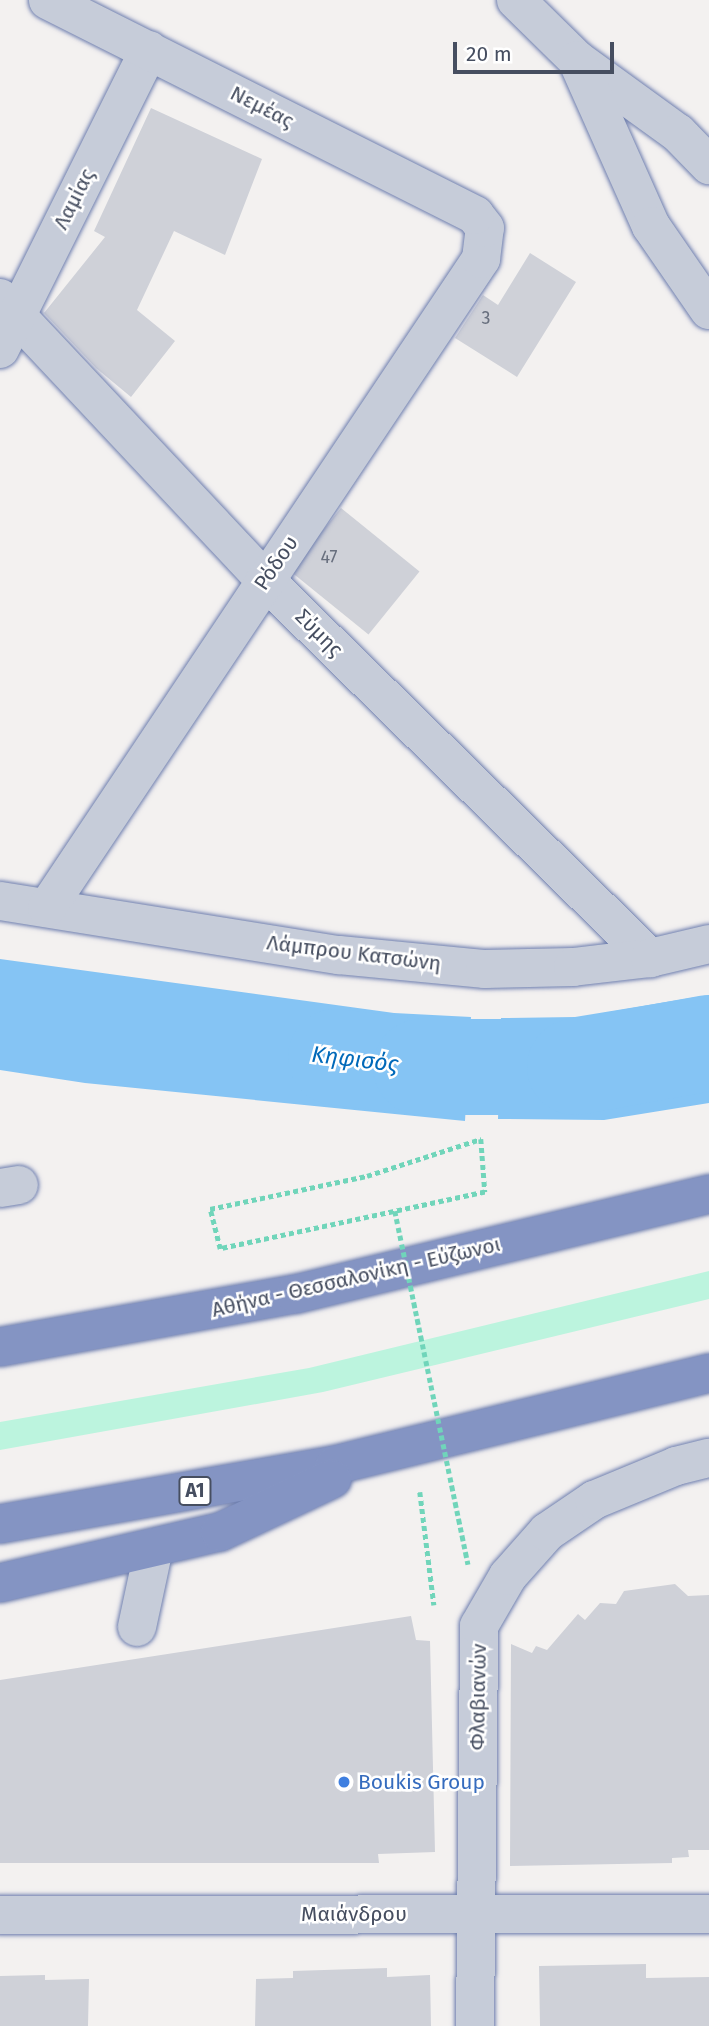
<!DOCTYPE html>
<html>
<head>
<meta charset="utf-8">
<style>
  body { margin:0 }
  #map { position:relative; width:709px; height:2026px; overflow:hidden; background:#f3f1f0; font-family:"Fira Sans",sans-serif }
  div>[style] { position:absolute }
  .green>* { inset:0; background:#bcf4de }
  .water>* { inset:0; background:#85c4f4 }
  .river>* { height:96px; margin:-48px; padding:0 48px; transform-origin:48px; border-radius:48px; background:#85c4f4 }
  .building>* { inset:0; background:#cfd1d8; transform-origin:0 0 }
  .path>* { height:4.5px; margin-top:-2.25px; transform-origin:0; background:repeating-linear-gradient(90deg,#70d5ba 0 5px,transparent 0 8.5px) }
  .roads { filter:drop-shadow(0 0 2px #6f7faf) drop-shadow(0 0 2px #6f7faf) }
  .minor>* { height:38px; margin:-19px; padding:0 19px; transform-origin:19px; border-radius:19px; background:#c6ccd9 }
  .highway>* { height:38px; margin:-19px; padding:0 19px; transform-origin:19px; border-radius:19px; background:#8494c3 }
  .path-bridge>* { height:4.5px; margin-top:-2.25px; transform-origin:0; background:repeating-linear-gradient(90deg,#70d5ba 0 5px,transparent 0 8.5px) }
  .dots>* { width:19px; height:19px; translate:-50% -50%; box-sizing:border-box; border:4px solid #fff; border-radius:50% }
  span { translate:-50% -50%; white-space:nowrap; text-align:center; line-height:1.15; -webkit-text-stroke:5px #fff; paint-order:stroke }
  .number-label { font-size:18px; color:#686f7e }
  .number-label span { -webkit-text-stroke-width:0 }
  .shield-label span { padding:2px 5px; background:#fff; border:2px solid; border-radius:5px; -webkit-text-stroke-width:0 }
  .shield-label { font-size:19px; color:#464e60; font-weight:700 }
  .street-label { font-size:21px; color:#464e60 }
  .shop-label { font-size:21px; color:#366cbe }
  .left { translate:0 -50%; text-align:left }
  .water-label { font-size:23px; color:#0069b9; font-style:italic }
  .scale { position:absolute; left:453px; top:42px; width:161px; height:32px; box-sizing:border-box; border:4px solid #464e60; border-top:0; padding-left:9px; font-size:21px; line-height:24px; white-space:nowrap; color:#464e60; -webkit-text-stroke:5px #fff; paint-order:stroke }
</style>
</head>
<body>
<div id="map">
  <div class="green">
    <i style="clip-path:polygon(709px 1271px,709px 1299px,323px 1392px,0 1450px,0 1422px,309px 1368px)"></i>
  </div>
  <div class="water">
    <i style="clip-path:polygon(0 959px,394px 1013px,471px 1017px,465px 1121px,85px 1083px,0 1070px)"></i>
    <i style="clip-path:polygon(709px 995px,709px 1103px,604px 1120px,498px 1119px,501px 1018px,575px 1017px)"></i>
  </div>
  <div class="river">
    <i style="left:336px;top:1057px;width:86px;rotate:6.7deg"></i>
    <i style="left:421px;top:1067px;width:154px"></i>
    <i style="left:575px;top:1067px;width:136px;rotate:-10.2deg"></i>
  </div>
  <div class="building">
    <i style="clip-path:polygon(151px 108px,262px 159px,225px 255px,174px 231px,137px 310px,175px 341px,131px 397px,96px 368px,44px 313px,105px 237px,94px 231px)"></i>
    <i style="clip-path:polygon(530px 253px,576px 282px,517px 377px,455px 338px,483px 295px,498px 305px)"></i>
    <i style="left:341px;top:508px;width:101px;height:81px;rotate:39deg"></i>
    <i style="clip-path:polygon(675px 1584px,688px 1596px,709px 1595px,709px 1850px,688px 1850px,689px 1857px,672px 1858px,672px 1863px,510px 1866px,511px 1644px,532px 1653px,536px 1646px,547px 1650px,578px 1614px,585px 1620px,600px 1603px,616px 1604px,624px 1591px)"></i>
    <i style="clip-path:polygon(411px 1616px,416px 1640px,430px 1641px,435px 1852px,378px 1854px,379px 1863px,0 1863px,0 1680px)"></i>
    <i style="clip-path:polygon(646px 1964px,646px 1978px,709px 1977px,709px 2026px,540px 2026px,539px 1966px)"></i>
    <i style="clip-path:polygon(387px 1968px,387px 1977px,430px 1975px,431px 2026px,255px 2026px,256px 1979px,293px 1978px,293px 1971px)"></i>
    <i style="clip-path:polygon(45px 1975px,45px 1980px,89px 1979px,88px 2026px,0 2026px,0 1976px)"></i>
  </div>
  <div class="path">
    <i style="left:481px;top:1139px;width:53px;rotate:85.7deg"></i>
    <i style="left:485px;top:1192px;width:271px;rotate:167.9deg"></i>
    <i style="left:220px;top:1249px;width:41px;rotate:-104deg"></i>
    <i style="left:210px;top:1209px;width:160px;rotate:-11.9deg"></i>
    <i style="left:367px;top:1176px;width:120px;rotate:-18deg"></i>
    <i style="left:420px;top:1492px;width:114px;rotate:82.9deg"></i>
  </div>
  <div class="roads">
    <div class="minor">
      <i style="left:516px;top:0;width:86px;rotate:44.5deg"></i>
      <i style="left:577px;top:60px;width:125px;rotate:35.9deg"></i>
      <i style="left:678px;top:133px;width:45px;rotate:45.9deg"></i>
      <i style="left:577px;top:60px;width:182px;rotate:66deg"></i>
      <i style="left:651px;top:226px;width:102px;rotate:55.4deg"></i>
      <i style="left:0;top:298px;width:387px;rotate:46.8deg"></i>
      <i style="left:265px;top:580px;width:540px;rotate:44.47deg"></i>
      <i style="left:0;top:349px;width:334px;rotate:-63.5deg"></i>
      <i style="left:0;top:901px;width:343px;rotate:9.1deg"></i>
      <i style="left:339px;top:955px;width:147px;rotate:5.5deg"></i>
      <i style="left:485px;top:969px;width:88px;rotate:-1.3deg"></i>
      <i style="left:573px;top:967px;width:78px;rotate:-6.7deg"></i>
      <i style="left:650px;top:958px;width:61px;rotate:-13.3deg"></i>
      <i style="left:47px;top:908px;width:781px;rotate:-56.23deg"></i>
      <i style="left:481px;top:259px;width:31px;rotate:-83deg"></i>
      <i style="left:485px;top:228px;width:16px;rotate:-128deg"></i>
      <i style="left:475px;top:215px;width:478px;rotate:-153.3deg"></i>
      <i style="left:0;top:1188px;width:19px;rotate:-9deg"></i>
      <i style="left:137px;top:1627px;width:81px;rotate:-77.9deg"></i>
      <i style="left:0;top:1915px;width:709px;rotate:-0.08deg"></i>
      <i style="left:475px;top:2026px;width:400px;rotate:-89.4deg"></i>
      <i style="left:479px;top:1626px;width:58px;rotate:-59.9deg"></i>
      <i style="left:508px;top:1576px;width:59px;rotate:-48.4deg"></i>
      <i style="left:547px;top:1532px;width:57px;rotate:-34.2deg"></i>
      <i style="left:594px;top:1500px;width:89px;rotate:-22.5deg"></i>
      <i style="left:676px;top:1466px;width:34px;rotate:-14deg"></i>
    </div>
    <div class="highway">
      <i style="left:0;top:1347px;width:301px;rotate:-10.2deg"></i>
      <i style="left:296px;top:1294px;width:425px;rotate:-13.6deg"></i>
      <i style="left:0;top:1524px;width:340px;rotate:-10deg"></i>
      <i style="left:335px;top:1465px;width:385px;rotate:-13.8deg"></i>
      <i style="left:0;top:1583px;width:226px;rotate:-13.1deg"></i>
      <i style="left:220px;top:1532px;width:124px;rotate:-25.3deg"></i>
    </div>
  </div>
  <div class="path-bridge">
    <i style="left:395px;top:1211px;width:361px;rotate:78.3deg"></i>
  </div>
  <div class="dots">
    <i style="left:344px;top:1782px;background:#3f7fe0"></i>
  </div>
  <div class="number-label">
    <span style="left:486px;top:318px">3</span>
    <span style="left:329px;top:557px">47</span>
  </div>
  <div class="shield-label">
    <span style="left:195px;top:1491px">Α1</span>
  </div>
  <div class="street-label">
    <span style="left:262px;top:107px;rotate:27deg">Νεμέας</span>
    <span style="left:74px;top:199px;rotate:-63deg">Λαμίας</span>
    <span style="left:276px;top:563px;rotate:-56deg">Ρόδου</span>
    <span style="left:319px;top:633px;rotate:45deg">Σύμης</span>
    <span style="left:354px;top:953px;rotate:7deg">Λάμπρου Κατσώνη</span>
    <span style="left:356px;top:1277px;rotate:-13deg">Αθήνα - Θεσσαλονίκη - Εύζωνοι</span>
    <span style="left:478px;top:1697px;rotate:-89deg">Φλαβιανών</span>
    <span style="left:354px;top:1914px">Μαιάνδρου</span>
  </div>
  <div class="shop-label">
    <span class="left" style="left:358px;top:1782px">Boukis Group</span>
  </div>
  <div class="water-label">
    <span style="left:355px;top:1059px;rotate:7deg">Κηφισός</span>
  </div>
  <div class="scale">20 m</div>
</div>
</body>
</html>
